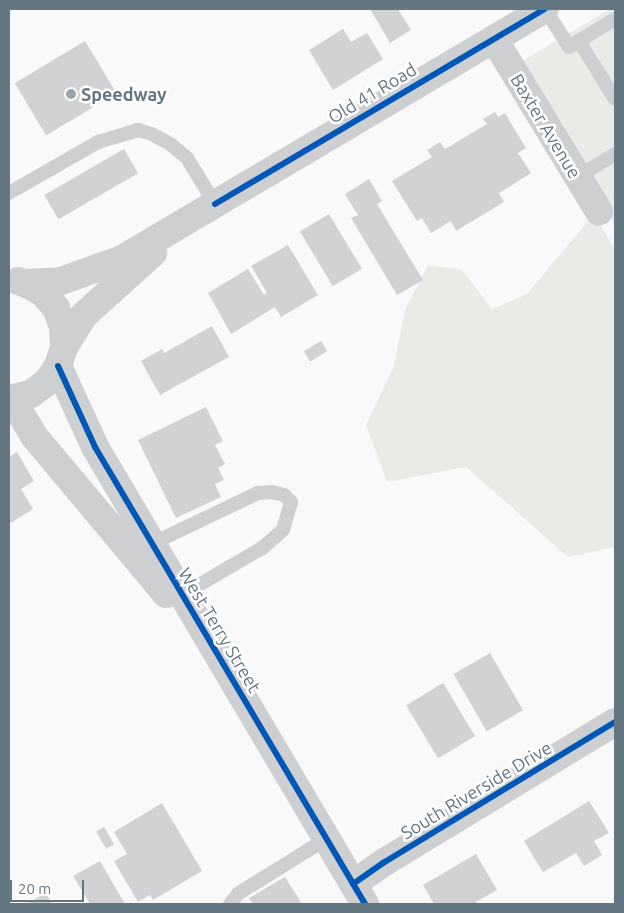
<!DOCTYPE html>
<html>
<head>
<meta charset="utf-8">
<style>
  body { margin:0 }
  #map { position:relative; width:624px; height:913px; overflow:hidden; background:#f9f9f9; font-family:Ubuntu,sans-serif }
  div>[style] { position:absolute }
  .green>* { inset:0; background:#e8ebe6 }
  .building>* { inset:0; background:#d0d2d3; transform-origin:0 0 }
  .service>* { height:14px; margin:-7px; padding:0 7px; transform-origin:7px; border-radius:7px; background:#cecfd0 }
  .minor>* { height:28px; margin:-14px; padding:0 14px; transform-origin:14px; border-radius:14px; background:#cecfd0 }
  .tertiary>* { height:28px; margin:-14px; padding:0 14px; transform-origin:14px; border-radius:14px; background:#cecfd0 }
  .cycleway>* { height:6px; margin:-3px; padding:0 3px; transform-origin:3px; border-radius:3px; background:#0057b8 }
  .dots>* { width:14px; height:14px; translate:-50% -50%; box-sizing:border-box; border:2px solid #fff; border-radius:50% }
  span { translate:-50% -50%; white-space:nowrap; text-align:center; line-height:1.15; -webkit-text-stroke:5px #fff; paint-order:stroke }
  .street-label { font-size:18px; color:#657683 }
  .poi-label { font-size:18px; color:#657683; font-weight:700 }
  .left { translate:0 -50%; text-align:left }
  .frame { position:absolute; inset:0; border:10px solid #657683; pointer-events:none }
  .scale { position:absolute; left:10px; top:880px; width:74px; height:22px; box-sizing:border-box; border:2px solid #657683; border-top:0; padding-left:6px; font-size:15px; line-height:18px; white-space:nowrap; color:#657683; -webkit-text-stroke:4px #fff; paint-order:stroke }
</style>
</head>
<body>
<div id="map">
  <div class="green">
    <i style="clip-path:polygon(610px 9px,615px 9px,615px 225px,519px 63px)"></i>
    <i style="clip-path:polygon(588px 203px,615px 250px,615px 547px,568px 557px,466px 467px,387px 482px,366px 425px,394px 366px,405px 310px,428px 265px,462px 270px,492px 309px,527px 294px,589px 220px)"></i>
  </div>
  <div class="building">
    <i style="clip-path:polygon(370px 9px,398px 9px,411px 30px,390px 43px)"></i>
    <i style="clip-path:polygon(343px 29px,351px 42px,367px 33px,383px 59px,333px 90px,309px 50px)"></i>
    <i style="left:85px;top:41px;width:61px;height:82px;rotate:59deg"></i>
    <i style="clip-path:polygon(495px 112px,498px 117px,505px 113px,526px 148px,518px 153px,531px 173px,499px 193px,504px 202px,456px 231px,451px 221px,431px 233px,422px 218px,417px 221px,392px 181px,432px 157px,427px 150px,440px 142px,445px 149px,487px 124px,483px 119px)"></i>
    <i style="left:124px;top:149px;width:28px;height:92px;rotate:60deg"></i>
    <i style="clip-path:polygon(369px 179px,382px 201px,377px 204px,423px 280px,397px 295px,351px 218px,358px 215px,345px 194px)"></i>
    <i style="left:329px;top:214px;width:64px;height:34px;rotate:59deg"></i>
    <i style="clip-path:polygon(288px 245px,318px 295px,281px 317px,275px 307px,231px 334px,208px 293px,248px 269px,264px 295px,267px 293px,251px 266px)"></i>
    <i style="clip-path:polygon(212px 326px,229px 357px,160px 395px,141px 361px,162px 349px,164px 353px)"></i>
    <i style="left:321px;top:341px;width:12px;height:20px;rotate:59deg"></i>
    <i style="clip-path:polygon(206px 407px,223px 441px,215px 445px,225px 464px,218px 468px,224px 480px,215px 484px,221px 497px,176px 518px,138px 440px)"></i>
    <i style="clip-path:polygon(17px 452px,34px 481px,21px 489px,33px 509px,9px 524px,9px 457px)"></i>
    <i style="left:490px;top:653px;width:66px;height:42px;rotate:60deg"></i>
    <i style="left:443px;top:683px;width:62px;height:43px;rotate:59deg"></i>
    <i style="clip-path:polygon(589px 801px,609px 833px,594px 841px,602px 855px,584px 866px,576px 853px,543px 872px,524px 841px)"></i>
    <i style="clip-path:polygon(162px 803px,202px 871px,153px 900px,150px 895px,138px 902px,114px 861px,127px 854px,114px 832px)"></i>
    <i style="left:104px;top:827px;width:20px;height:9px;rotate:60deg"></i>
    <i style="clip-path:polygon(476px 854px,497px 890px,476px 902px,477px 904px,434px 904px,423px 885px)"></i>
    <i style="clip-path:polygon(100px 861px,125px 904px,90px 904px,73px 876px)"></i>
    <i style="clip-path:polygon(285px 877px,302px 904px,253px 904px,249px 898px)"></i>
    <i style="clip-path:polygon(46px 893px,52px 904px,26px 904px)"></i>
  </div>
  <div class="service">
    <i style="left:545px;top:9px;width:45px;rotate:57.7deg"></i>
    <i style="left:569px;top:47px;width:54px;rotate:-31.3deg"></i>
    <i style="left:579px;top:41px;width:68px;rotate:58.2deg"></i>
    <i style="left:577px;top:177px;width:44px;rotate:-31.2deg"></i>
    <i style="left:9px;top:193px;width:103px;rotate:-29.8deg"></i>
    <i style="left:98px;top:142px;width:42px;rotate:-16.7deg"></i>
    <i style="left:138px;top:130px;width:15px;rotate:16deg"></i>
    <i style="left:152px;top:134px;width:21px;rotate:29deg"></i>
    <i style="left:170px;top:144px;width:22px;rotate:39deg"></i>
    <i style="left:187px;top:158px;width:54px;rotate:58.7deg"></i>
    <i style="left:149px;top:545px;width:121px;rotate:-25.5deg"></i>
    <i style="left:258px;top:493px;width:14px;rotate:-4deg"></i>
    <i style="left:272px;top:492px;width:12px;rotate:14deg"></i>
    <i style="left:284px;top:495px;width:10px;rotate:45deg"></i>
    <i style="left:291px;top:502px;width:29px;rotate:106deg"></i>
    <i style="left:283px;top:530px;width:28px;rotate:139deg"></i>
    <i style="left:262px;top:548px;width:97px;rotate:149.7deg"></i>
    <i style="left:230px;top:904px;width:14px;rotate:-51deg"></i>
    <i style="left:239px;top:893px;width:102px;rotate:-31.8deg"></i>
  </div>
  <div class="minor">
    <i style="left:494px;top:39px;width:202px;rotate:58.7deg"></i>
    <i style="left:353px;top:884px;width:37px;rotate:-35deg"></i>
    <i style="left:383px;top:863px;width:271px;rotate:-31.3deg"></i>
  </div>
  <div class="tertiary">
    <i style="left:25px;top:283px;width:36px;rotate:-3deg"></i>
    <i style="left:61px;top:281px;width:65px;rotate:-19.8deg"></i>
    <i style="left:122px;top:259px;width:491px;rotate:-30.6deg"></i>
    <i style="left:64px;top:347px;width:38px;rotate:-58deg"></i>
    <i style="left:84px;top:315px;width:93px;rotate:-41.9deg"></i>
    <i style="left:58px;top:366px;width:89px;rotate:65.4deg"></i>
    <i style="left:95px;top:447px;width:531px;rotate:59.42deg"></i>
    <i style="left:9px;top:399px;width:23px;rotate:-13deg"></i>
    <i style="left:31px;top:394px;width:20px;rotate:-37deg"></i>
    <i style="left:47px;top:382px;width:19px;rotate:-55deg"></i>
    <i style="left:58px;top:366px;width:20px;rotate:-72deg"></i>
    <i style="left:64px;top:347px;width:20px;rotate:-93deg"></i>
    <i style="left:63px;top:327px;width:20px;rotate:-110deg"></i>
    <i style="left:56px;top:308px;width:20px;rotate:-131deg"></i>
    <i style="left:43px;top:293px;width:21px;rotate:-151deg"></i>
    <i style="left:25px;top:283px;width:7px;rotate:-164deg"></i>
    <i style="left:12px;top:399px;width:43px;rotate:59.3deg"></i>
    <i style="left:34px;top:436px;width:206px;rotate:50.1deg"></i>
  </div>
  <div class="cycleway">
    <i style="left:215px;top:204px;width:383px;rotate:-30.6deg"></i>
    <i style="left:58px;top:366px;width:89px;rotate:65.4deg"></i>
    <i style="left:95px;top:447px;width:531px;rotate:59.42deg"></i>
    <i style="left:353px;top:884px;width:37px;rotate:-35deg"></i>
    <i style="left:383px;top:863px;width:271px;rotate:-31.3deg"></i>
  </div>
  <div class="dots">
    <i style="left:71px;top:94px;background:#99a4ac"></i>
  </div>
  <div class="street-label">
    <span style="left:372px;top:93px;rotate:-31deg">Old 41 Road</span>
    <span style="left:546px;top:126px;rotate:59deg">Baxter Avenue</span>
    <span style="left:220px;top:630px;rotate:59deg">West Terry Street</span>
    <span style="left:476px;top:790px;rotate:-31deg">South Riverside Drive</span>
  </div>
  <div class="poi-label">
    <span class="left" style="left:81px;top:94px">Speedway</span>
  </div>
  <div class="frame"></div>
  <div class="scale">20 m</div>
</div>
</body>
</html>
